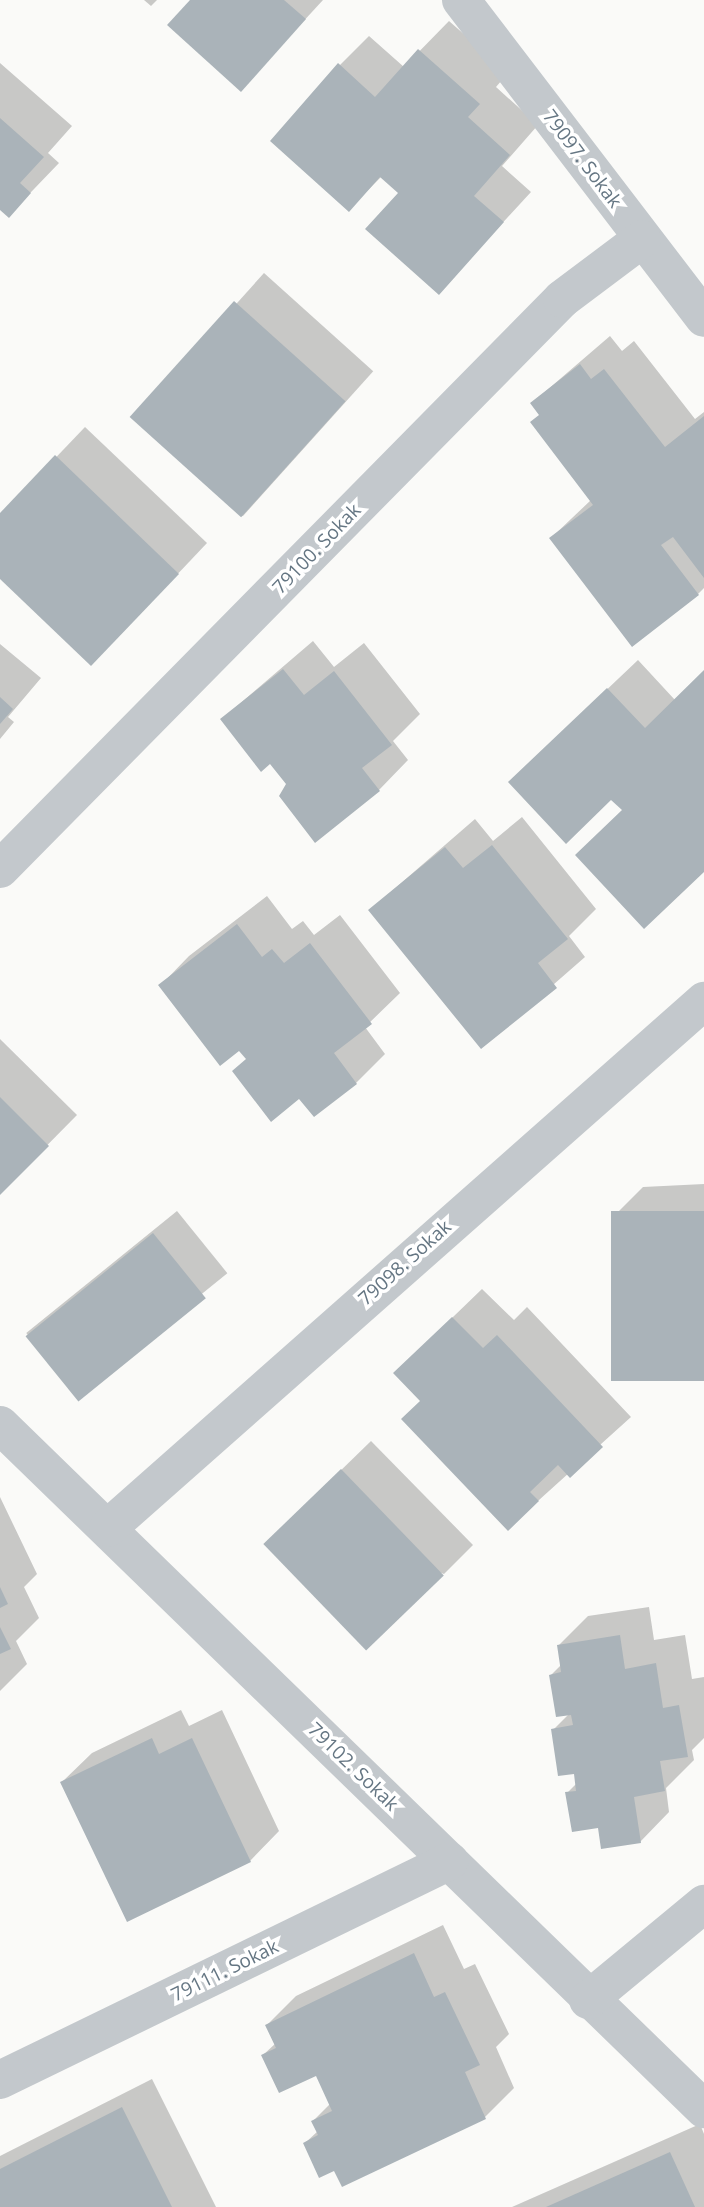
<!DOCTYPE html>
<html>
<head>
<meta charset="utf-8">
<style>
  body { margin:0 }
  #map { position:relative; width:704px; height:2207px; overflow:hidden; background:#fafaf8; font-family:"Open Sans",sans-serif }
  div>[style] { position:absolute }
  .shadow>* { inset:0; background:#0003; transform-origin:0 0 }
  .building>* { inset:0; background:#aab3b9; transform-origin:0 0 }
  .minor>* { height:38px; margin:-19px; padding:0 19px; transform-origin:19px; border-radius:19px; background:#c3c8cc }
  span { translate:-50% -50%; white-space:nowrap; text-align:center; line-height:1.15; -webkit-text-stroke:7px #fff; paint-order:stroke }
  .street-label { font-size:19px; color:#657683 }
</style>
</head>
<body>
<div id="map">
  <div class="shadow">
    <i style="clip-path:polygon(144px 0,157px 0,151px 6px)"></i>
    <i style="clip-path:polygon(193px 0,323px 0,241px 89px)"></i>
    <i style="clip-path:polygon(449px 21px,508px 73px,496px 87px,538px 125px,502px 166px,531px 192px,439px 292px,400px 193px,382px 176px,349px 209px,340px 65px,369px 36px,404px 67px)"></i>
    <i style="clip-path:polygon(0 63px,72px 126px,48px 153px,59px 163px,9px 215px,0 207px)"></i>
    <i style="left:264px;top:273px;width:147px;height:195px;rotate:42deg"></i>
    <i style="clip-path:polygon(610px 336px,622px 351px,634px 341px,695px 419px,704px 412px,704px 588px,698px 594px,551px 538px,591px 500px,532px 403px)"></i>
    <i style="clip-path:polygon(85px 427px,207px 543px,120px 635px,0 577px,0 516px)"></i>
    <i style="clip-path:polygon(313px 641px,334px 667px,364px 643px,420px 714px,393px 741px,408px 760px,379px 790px,288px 784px,270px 761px,222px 719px)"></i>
    <i style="clip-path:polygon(0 644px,41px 678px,8px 717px,14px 722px,0 739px)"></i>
    <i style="clip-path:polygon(638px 660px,675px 700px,704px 672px,704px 870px,611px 798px,540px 753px)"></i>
    <i style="clip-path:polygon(522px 817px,596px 909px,569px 936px,585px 957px,482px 1047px,370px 910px,475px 819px,493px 841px)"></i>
    <i style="clip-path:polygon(267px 896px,292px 929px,303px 921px,314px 935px,340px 915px,400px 993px,365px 1027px,385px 1054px,356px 1083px,300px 1096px,160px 986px,189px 956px)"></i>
    <i style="clip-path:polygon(0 1039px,77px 1115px,0 1193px)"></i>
    <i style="clip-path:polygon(704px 1184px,704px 1379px,613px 1217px,643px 1187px)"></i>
    <i style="left:177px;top:1211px;width:80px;height:194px;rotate:51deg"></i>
    <i style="clip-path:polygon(482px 1289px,514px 1320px,527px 1307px,631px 1417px,508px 1528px,422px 1401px,425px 1344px)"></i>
    <i style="clip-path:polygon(371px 1441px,473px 1545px,444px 1574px,295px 1515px)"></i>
    <i style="clip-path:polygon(0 1497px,37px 1574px,24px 1587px,39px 1618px,16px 1641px,27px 1664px,0 1691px)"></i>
    <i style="clip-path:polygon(649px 1607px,654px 1640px,685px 1635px,692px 1679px,704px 1677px,704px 1738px,692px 1750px,694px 1760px,666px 1788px,669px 1812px,640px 1842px,600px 1826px,567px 1793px,577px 1783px,575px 1772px,553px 1730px,570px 1713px,551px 1675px,561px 1665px,559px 1645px,588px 1616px)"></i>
    <i style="clip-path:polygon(181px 1710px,189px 1726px,222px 1710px,279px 1831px,250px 1861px,62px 1782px,92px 1753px)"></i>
    <i style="clip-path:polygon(443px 1925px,464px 1969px,475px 1964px,509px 2034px,496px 2047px,514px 2088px,485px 2117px,305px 2143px,318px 2131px,313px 2121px,330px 2104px,316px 2073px,263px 2055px,276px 2043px,267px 2025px,296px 1996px)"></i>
    <i style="clip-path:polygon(152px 2079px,216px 2207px,0 2207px,0 2156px)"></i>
    <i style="clip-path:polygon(700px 2124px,704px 2134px,704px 2207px,512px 2207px)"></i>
  </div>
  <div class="building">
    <i style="clip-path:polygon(190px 0,284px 0,306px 19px,241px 92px,167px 25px)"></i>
    <i style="clip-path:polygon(418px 49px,480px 104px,468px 117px,510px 155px,474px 196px,504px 222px,439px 295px,365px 229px,398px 193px,380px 177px,349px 212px,270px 141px,338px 63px,375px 97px)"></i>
    <i style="clip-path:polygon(0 118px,44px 157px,20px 183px,31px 193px,9px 218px,0 210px)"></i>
    <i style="left:234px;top:301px;width:150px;height:156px;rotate:42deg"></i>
    <i style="clip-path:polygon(580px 364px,591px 379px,604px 369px,665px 447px,704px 416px,704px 578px,673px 537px,661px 545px,699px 595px,632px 647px,549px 538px,593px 505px,530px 422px,539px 415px,530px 403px)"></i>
    <i style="clip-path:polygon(55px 455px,179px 574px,91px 666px,0 579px,0 513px)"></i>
    <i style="clip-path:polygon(283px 669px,304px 695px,334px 671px,392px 745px,362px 768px,380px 791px,315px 843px,279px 796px,286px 784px,270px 764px,261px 772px,220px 719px)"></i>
    <i style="clip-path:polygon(704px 670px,704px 872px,644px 929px,575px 855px,622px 810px,611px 800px,566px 844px,508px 782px,607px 688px,645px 728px)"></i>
    <i style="clip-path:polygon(0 697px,13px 709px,0 724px)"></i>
    <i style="clip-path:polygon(492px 845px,568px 939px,538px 963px,557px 988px,481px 1049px,368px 910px,445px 847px,463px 868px)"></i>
    <i style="clip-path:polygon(237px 924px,262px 957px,272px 949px,284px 963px,310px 943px,372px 1024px,334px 1053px,357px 1084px,314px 1117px,299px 1099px,271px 1122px,232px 1071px,246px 1059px,239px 1051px,220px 1066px,158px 985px)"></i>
    <i style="clip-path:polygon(0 1097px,49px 1146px,0 1195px)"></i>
    <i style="left:704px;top:1211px;width:170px;height:93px;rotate:90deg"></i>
    <i style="left:153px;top:1233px;width:84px;height:164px;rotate:51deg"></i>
    <i style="clip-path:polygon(452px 1317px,483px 1348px,497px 1335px,603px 1447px,570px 1478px,558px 1465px,530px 1492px,539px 1501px,508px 1531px,401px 1419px,420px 1401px,393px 1373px)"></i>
    <i style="left:341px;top:1469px;width:148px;height:108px;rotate:46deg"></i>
    <i style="clip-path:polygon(0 1587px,8px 1604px,0 1608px)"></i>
    <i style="clip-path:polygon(0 1627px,11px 1649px,0 1654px)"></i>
    <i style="clip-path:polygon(620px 1635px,625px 1669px,656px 1663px,663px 1708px,679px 1705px,688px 1757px,660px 1761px,665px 1791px,634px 1797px,641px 1843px,601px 1849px,598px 1828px,572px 1832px,565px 1792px,576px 1791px,574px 1774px,558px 1776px,551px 1729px,573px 1725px,571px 1715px,556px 1717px,549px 1675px,561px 1672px,557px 1645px)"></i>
    <i style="clip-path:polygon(152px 1738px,159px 1754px,192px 1738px,251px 1862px,127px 1922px,60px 1782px)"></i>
    <i style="clip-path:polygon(414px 1953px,434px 1997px,445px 1992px,480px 2065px,465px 2072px,486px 2119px,342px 2187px,334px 2171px,319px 2178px,303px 2143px,318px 2135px,311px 2121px,332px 2111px,316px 2076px,279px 2093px,261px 2055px,276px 2048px,265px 2025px)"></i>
    <i style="clip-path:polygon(122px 2107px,172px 2207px,0 2207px,0 2169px)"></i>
    <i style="clip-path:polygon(670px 2152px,695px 2207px,546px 2207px)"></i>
  </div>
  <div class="minor">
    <i style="left:461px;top:0;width:400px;rotate:52.6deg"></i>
    <i style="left:0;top:869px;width:800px;rotate:-45.4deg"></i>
    <i style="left:562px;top:299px;width:100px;rotate:-36.9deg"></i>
    <i style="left:0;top:1425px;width:982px;rotate:44.17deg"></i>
    <i style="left:108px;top:1528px;width:796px;rotate:-41.48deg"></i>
    <i style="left:588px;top:2000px;width:151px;rotate:-39.6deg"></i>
    <i style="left:0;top:2080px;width:500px;rotate:-25.95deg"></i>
  </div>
  <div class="street-label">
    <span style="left:582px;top:159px;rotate:53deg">79097. Sokak</span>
    <span style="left:317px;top:549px;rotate:-46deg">79100. Sokak</span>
    <span style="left:405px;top:1263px;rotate:-42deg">79098. Sokak</span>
    <span style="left:353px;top:1767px;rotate:44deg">79102. Sokak</span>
    <span style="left:225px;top:1971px;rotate:-26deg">79111. Sokak</span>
  </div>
</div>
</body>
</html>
